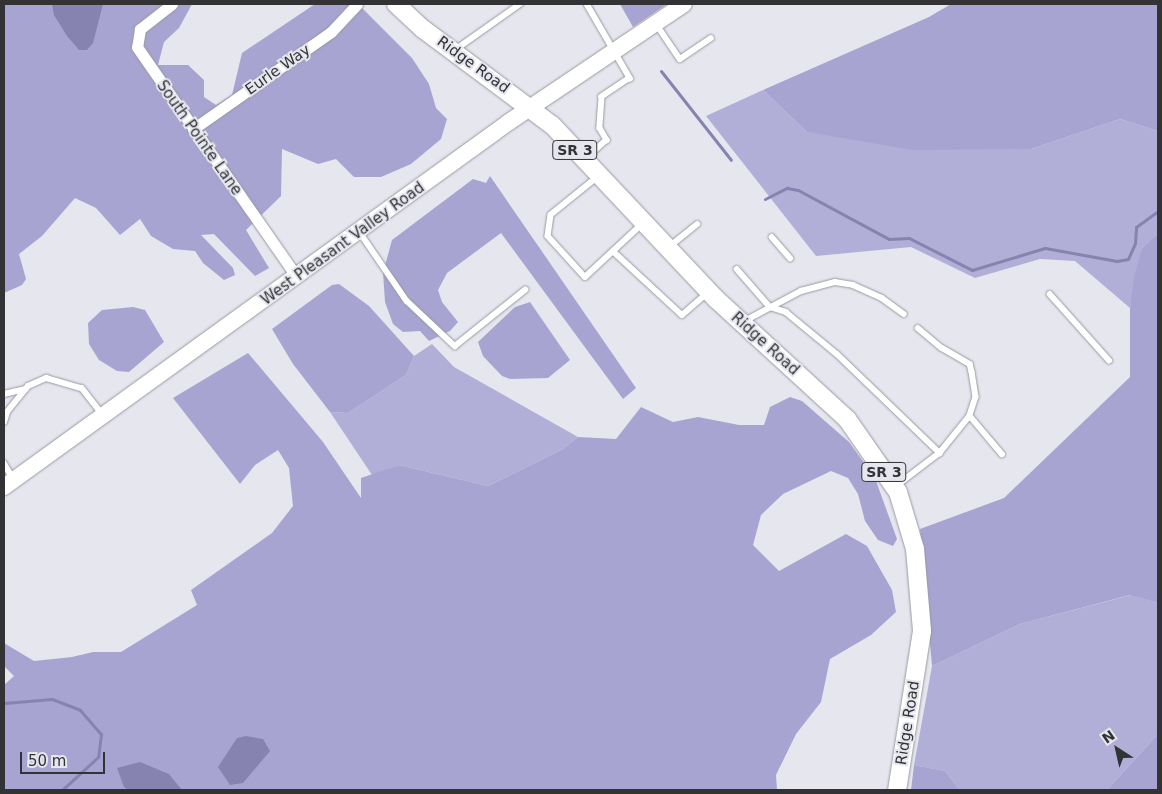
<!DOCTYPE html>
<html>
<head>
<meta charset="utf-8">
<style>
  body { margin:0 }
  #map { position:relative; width:1162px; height:794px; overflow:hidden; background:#e6e6ef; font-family:"DejaVu Sans",sans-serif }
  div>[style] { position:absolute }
  .green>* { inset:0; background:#b1afd8 }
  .forest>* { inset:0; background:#a7a4d2 }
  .water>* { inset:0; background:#8683b0 }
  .stream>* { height:3px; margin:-1.5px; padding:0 1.5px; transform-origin:1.5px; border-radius:1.5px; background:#8683b0 }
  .roads { filter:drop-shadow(0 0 1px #9999a2) drop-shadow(0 0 1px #9999a2) }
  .service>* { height:5.5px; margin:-2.75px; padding:0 2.75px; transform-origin:2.75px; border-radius:2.75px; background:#fff }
  .minor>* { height:11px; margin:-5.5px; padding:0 5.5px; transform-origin:5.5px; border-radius:5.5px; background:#fff }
  .secondary>* { height:16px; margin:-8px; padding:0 8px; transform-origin:8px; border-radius:8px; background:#fff }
  .primary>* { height:18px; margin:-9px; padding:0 9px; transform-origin:9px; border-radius:9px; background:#fff }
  span { translate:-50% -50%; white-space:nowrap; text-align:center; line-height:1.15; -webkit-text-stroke:4px #e6e6ef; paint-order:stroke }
  .shield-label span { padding:1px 4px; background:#e6e6ef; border:1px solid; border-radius:4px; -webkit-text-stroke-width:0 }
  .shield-label { font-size:14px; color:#333336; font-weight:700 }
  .street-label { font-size:15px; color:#333336 }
  .frame { position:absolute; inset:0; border:5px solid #333336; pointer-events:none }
  .north { position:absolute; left:1092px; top:724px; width:50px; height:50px; -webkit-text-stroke:4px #e6e6ef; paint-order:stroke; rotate:325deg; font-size:14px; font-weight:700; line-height:20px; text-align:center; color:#333336 }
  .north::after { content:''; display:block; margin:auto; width:18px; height:22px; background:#333336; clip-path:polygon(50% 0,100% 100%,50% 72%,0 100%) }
  .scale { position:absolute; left:20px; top:752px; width:85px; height:22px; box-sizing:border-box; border:2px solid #333336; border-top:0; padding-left:6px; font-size:15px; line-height:18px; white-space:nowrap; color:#333336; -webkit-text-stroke:4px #e6e6ef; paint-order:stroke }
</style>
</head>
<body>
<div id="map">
  <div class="green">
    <i style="clip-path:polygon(763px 90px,807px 132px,1031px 149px,1120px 119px,1158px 131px,1158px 233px,1142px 248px,1130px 308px,1075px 261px,1040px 259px,975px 278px,911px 247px,816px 256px,706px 116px)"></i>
    <i style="clip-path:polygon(432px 344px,454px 367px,578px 437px,563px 449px,488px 486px,399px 465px,372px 475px,330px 412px,348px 413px,406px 375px,414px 356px)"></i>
    <i style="clip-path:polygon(1131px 595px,1158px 603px,1158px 734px,1107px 790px,960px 790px,945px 771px,914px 765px,932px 666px,1020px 624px)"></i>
  </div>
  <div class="forest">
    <i style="clip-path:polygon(4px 4px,192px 4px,179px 28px,164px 42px,158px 65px,188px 65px,204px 80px,204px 97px,216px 105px,232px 95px,242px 53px,315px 4px,358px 4px,412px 58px,429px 84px,436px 108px,447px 119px,441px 139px,411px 164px,381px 177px,354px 177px,336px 159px,318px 164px,282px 149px,281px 196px,246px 230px,269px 268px,255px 276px,214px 234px,201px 235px,233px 268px,235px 275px,224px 280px,203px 263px,195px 251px,173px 249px,151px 236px,140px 219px,120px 235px,96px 208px,75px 198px,42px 236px,19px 254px,26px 279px,22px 285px,4px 293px)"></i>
    <i style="clip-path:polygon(620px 4px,667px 4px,633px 27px)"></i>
    <i style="clip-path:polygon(951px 4px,1158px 4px,1158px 131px,1120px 119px,1031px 149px,913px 150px,807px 132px,763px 90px,929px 17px)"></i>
    <i style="clip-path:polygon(490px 176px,636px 388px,623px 399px,501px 233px,447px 273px,438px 290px,442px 302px,458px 322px,450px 331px,429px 341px,420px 331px,403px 332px,393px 324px,385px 302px,383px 273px,392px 240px,473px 179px,486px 183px)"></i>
    <i style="clip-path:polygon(1158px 233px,1158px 603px,1130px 595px,1020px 624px,932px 666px,920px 529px,1004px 498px,1130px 377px,1130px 308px,1134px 277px,1142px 248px)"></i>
    <i style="clip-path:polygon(339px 284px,369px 306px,414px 356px,406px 375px,348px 413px,330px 412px,293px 364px,272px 329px,332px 285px)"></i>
    <i style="clip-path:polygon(530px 302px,570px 360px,548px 378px,510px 379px,502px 376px,483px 356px,478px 342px,515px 307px)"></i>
    <i style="clip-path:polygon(133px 307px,145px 310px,164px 342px,129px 372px,117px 371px,99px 360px,89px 344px,88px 323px,102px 310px)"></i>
    <i style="clip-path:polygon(248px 353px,323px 442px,361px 498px,361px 478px,399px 465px,488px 486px,563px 449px,578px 437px,616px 439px,641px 407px,673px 422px,698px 417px,739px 425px,764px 425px,770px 407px,790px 397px,802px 401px,849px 442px,875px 478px,897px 539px,893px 546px,878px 540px,865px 521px,858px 494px,848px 478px,831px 471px,783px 494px,761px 515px,753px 545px,779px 571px,846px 534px,867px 546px,892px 590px,896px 612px,871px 635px,830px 659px,821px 702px,796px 734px,776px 775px,777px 790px,4px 790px,4px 685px,14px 676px,4px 666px,4px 643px,34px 661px,72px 657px,93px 652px,121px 652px,197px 605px,191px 590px,272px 533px,293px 506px,289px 468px,278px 450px,255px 465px,240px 484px,173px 398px)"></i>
    <i style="clip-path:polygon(1158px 734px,1158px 790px,1107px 790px)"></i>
    <i style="clip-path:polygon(914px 765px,945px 771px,960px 790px,911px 790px)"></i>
  </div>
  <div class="water">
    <i style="clip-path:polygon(52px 4px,103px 4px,93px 43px,87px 50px,79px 50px,67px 36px,54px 15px)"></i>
    <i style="clip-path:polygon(246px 736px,263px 739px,270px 751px,243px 783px,230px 785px,218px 767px,237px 738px)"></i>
    <i style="clip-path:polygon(140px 762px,169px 774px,182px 790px,128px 790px,124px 787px,117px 768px)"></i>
  </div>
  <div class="stream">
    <i style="left:661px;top:71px;width:113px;rotate:51.8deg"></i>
    <i style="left:765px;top:199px;width:25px;rotate:-27deg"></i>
    <i style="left:787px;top:188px;width:11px;rotate:10deg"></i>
    <i style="left:798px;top:190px;width:103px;rotate:28.3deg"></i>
    <i style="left:889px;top:239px;width:20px;rotate:-3deg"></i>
    <i style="left:909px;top:238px;width:71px;rotate:26.9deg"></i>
    <i style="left:972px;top:270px;width:76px;rotate:-16.8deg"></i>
    <i style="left:1045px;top:248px;width:73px;rotate:10.2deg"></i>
    <i style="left:1117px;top:261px;width:11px;rotate:-10deg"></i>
    <i style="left:1128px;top:259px;width:17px;rotate:-66deg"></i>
    <i style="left:1135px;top:243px;width:16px;rotate:-86deg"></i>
    <i style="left:1136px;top:227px;width:27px;rotate:-36deg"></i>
    <i style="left:4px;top:703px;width:48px;rotate:-4.8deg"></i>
    <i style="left:52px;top:699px;width:30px;rotate:21deg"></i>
    <i style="left:80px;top:710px;width:32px;rotate:49deg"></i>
    <i style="left:101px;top:734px;width:23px;rotate:97deg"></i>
    <i style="left:98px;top:757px;width:49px;rotate:137.5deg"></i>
  </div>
  <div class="roads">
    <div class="service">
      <i style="left:587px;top:4px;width:86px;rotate:59.8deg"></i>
      <i style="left:630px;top:78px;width:34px;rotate:146deg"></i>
      <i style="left:602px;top:97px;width:31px;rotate:94deg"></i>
      <i style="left:600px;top:128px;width:14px;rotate:60deg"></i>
      <i style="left:607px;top:140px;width:27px;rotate:138deg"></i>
      <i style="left:657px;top:25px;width:41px;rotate:55.9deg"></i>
      <i style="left:680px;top:59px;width:37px;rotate:-34deg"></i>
      <i style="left:455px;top:50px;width:80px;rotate:-35.3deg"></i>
      <i style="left:598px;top:177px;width:60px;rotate:141deg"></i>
      <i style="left:551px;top:215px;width:21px;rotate:98deg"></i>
      <i style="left:548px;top:236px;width:55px;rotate:47.9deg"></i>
      <i style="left:585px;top:277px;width:78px;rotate:-42.9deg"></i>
      <i style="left:359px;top:231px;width:85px;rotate:55.6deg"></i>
      <i style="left:407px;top:301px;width:66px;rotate:43.2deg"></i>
      <i style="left:455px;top:346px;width:90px;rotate:-38.7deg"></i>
      <i style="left:772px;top:237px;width:28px;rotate:49deg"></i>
      <i style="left:669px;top:247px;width:36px;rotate:-39deg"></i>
      <i style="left:613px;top:251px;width:94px;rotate:42.8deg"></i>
      <i style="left:682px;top:315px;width:33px;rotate:-41deg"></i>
      <i style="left:737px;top:269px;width:50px;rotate:49deg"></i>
      <i style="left:770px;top:307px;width:17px;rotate:17deg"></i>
      <i style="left:786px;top:312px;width:66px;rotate:39.5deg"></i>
      <i style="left:837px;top:354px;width:143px;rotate:43.9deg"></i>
      <i style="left:940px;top:453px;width:54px;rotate:142.5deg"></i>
      <i style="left:1050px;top:294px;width:89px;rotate:48.2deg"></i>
      <i style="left:743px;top:322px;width:66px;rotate:-28.1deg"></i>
      <i style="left:801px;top:291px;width:35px;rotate:-15deg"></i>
      <i style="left:835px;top:282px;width:18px;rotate:9deg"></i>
      <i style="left:853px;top:285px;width:32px;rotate:24deg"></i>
      <i style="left:882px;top:298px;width:27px;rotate:36deg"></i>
      <i style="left:918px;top:328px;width:31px;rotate:40deg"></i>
      <i style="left:942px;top:348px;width:32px;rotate:30deg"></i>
      <i style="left:970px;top:364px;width:8px;rotate:76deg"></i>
      <i style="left:972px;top:372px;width:25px;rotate:81deg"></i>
      <i style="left:976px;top:397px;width:20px;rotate:108deg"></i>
      <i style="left:970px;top:416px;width:48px;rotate:129deg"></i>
      <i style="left:4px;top:394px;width:22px;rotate:-13deg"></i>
      <i style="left:970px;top:416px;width:50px;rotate:49.9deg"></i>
      <i style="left:4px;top:422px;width:10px;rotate:-73deg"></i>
      <i style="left:7px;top:412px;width:33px;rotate:-51deg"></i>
      <i style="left:28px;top:386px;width:20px;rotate:-24deg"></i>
      <i style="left:46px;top:378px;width:37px;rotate:16deg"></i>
      <i style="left:82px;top:388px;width:34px;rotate:52deg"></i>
      <i style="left:4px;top:463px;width:17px;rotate:59deg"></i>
    </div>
    <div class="minor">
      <i style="left:172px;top:4px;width:41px;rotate:142deg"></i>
      <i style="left:140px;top:29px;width:18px;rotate:99deg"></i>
      <i style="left:137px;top:47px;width:280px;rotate:55.2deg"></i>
      <i style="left:193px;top:129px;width:169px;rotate:-35.1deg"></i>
      <i style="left:331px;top:32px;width:38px;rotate:-47deg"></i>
    </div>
    <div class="secondary">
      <i style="left:4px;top:487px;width:623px;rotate:-35.86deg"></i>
      <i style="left:509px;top:122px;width:211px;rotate:-34deg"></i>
    </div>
    <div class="primary">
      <i style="left:396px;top:4px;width:37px;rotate:43deg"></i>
      <i style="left:423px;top:29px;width:161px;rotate:36.7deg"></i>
      <i style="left:552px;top:125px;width:239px;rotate:46.7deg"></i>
      <i style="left:716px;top:299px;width:178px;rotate:42.5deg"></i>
      <i style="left:847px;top:419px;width:89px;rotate:55.1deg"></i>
      <i style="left:898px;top:492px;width:59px;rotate:73.4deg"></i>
      <i style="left:915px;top:549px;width:82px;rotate:85.1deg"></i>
      <i style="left:922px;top:631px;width:161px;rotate:98.9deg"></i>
    </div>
  </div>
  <div class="shield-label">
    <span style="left:575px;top:150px">SR 3</span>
    <span style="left:884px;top:472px">SR 3</span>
  </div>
  <div class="street-label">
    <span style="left:473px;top:65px;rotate:36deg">Ridge Road</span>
    <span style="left:278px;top:70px;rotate:-35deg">Eurle Way</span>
    <span style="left:199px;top:138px;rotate:55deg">South Pointe Lane</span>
    <span style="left:343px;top:244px;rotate:-36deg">West Pleasant Valley Road</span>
    <span style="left:765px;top:344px;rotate:42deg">Ridge Road</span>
    <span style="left:908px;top:723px;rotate:-81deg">Ridge Road</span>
  </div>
  <div class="frame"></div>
  <div class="north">N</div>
  <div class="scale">50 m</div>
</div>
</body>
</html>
